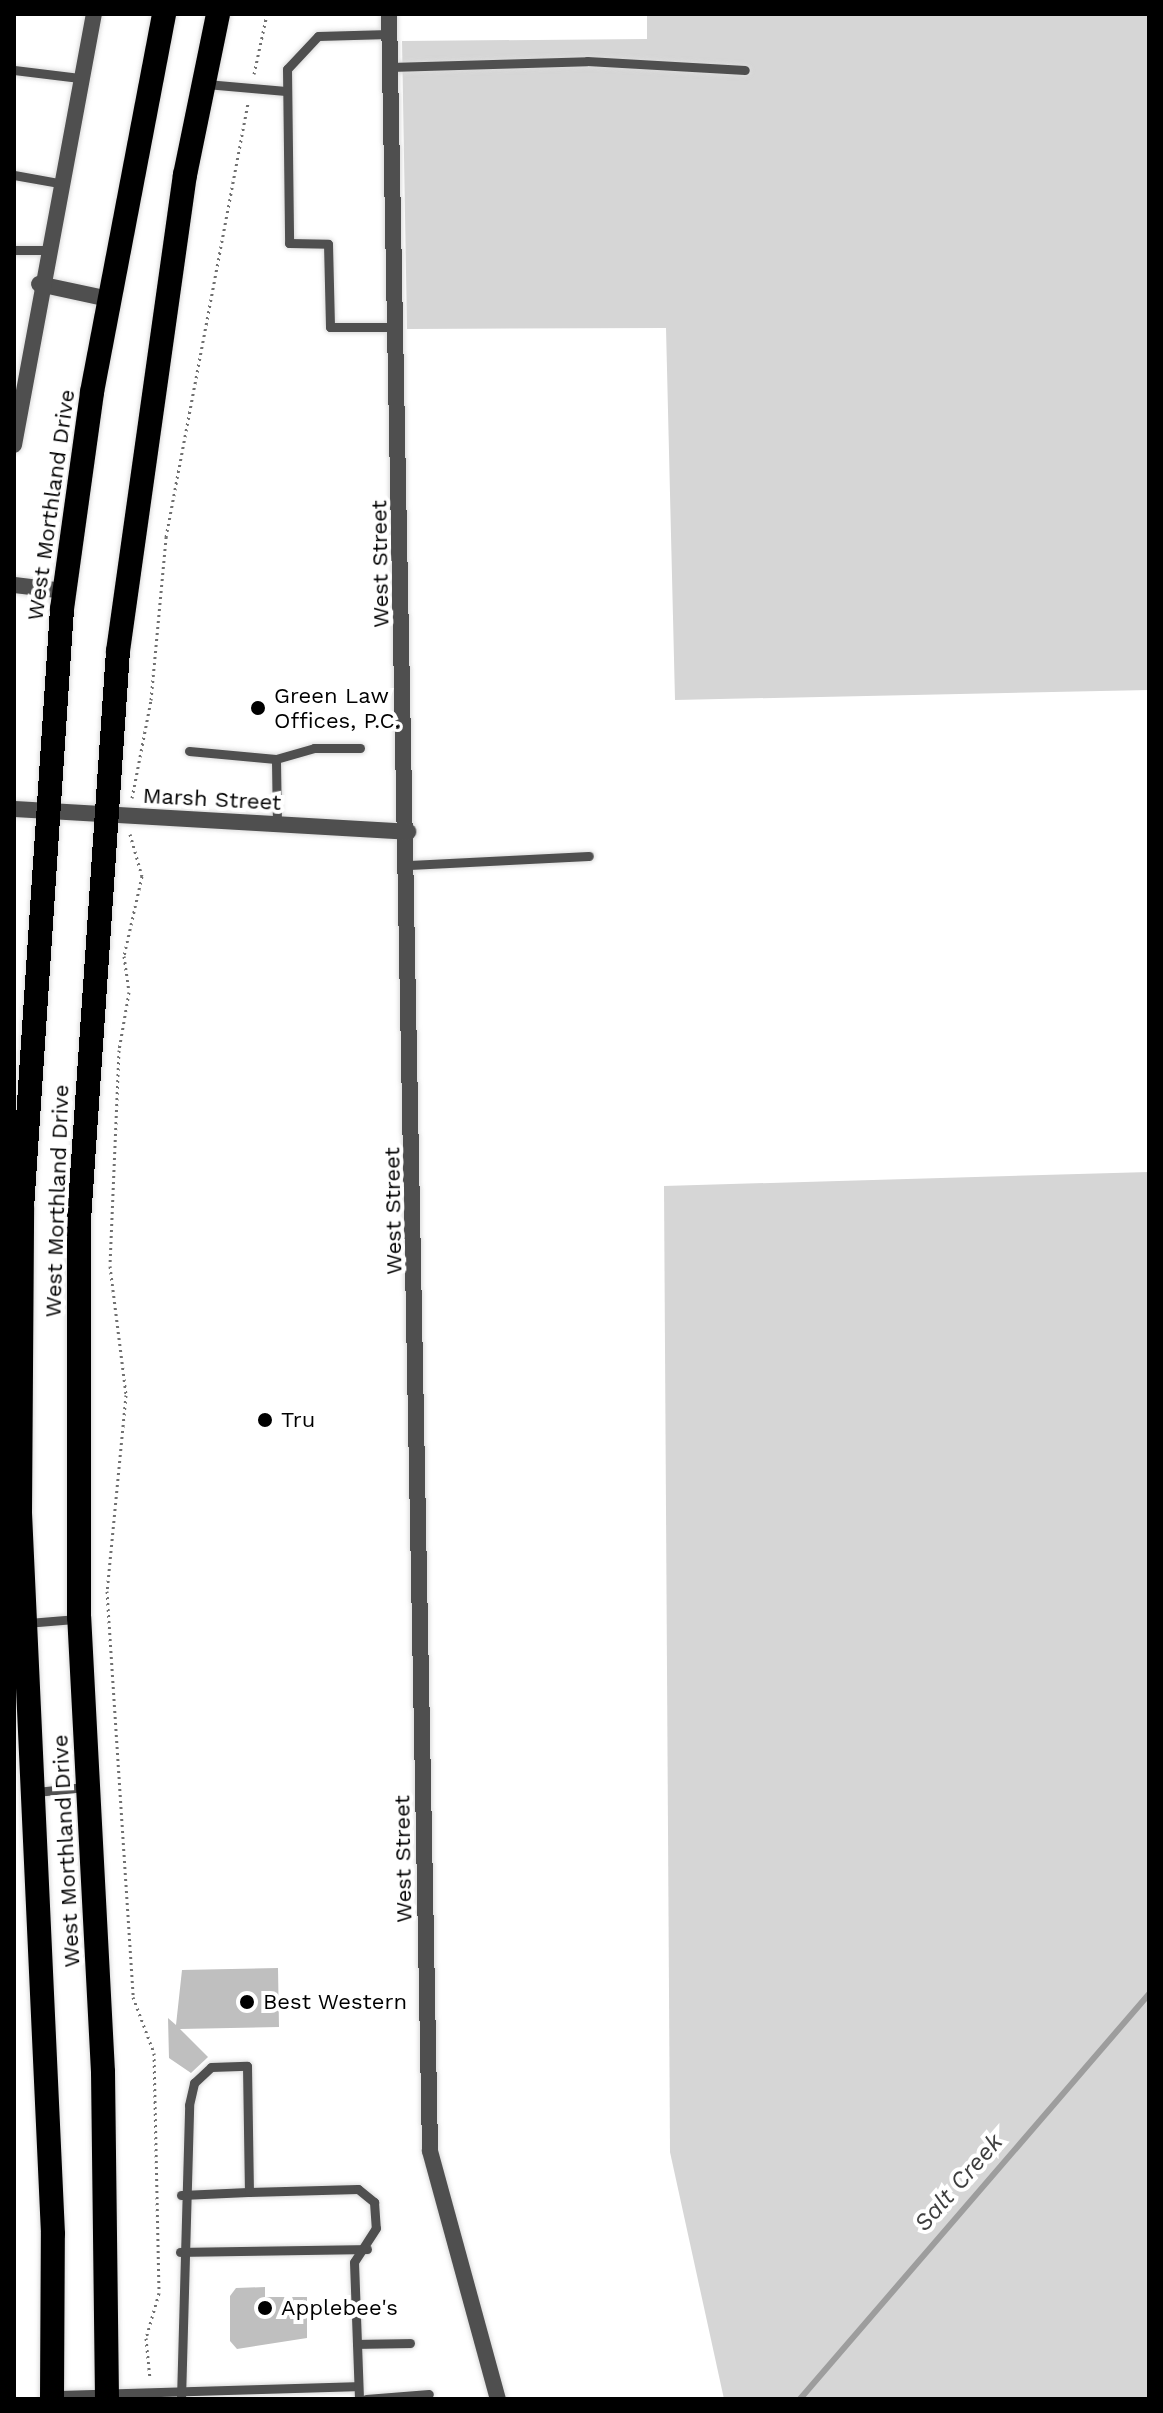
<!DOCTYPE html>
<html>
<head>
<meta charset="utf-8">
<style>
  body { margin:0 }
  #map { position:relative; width:1163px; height:2413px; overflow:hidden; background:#fff; font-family:"Work Sans",sans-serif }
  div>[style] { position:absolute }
  .green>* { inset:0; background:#d6d6d6 }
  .stream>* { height:6px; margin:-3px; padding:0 3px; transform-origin:3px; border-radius:3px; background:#9d9d9d }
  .building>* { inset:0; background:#bfbfbf }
  .path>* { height:3px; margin-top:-1.5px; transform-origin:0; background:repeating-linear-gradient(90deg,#717171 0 2px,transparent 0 6px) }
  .roads { filter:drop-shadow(0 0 2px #dbdbdb) drop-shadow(0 0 2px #dbdbdb) }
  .lane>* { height:9px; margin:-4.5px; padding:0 4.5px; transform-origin:4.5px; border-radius:4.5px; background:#4f4f4f }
  .street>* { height:16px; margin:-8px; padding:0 8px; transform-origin:8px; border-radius:8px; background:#4f4f4f }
  .highway>* { height:24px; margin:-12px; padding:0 12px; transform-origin:12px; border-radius:12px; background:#000 }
  .dots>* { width:22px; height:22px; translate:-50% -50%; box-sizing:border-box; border:4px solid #fff; border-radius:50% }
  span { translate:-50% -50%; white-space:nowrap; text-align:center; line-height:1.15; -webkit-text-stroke:8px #fff; paint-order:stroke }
  .street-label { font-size:22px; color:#000 }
  .poi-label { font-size:22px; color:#000 }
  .left { translate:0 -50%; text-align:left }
  .water-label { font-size:24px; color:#3e3e3e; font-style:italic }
  .frame { position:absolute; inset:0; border:16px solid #000; pointer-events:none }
</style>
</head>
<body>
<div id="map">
  <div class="green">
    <i style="clip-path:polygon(647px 14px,1149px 14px,1149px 690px,675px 700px,666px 328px,407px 329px,402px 41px,647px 39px)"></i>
    <i style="clip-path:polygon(1149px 1172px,1149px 2399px,724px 2399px,670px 2152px,664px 1186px)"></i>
  </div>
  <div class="stream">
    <i style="left:800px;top:2399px;width:535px;rotate:-49.25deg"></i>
  </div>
  <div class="building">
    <i style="clip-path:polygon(278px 1968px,279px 2027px,180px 2029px,208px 2057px,191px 2073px,169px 2058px,168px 2018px,176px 2025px,182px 1970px)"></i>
    <i style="clip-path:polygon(265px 2287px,265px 2297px,307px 2297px,307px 2338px,237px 2349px,230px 2341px,230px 2296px,236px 2288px)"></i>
  </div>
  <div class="path">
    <i style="left:254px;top:74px;width:61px;rotate:-77.8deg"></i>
    <i style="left:132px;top:798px;width:100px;rotate:-79deg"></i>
    <i style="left:151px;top:700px;width:164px;rotate:-84.7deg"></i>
    <i style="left:166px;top:537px;width:444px;rotate:-79.3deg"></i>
    <i style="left:130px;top:834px;width:44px;rotate:74.1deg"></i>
    <i style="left:142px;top:876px;width:82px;rotate:102.7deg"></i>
    <i style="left:124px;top:956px;width:36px;rotate:82deg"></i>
    <i style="left:129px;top:992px;width:59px;rotate:99.8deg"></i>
    <i style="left:119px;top:1050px;width:216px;rotate:92.4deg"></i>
    <i style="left:110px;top:1266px;width:130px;rotate:82.9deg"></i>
    <i style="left:126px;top:1395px;width:197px;rotate:95.5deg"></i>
    <i style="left:107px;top:1591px;width:407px;rotate:86.3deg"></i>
    <i style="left:133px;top:1997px;width:60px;rotate:69.4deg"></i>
    <i style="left:154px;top:2053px;width:240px;rotate:88.8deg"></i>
    <i style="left:159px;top:2293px;width:47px;rotate:106.1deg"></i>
    <i style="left:146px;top:2338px;width:41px;rotate:84.4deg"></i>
  </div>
  <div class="roads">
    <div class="lane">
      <i style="left:389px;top:34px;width:71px;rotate:178.4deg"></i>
      <i style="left:318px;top:36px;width:45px;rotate:133.2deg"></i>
      <i style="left:287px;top:69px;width:174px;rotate:89.3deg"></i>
      <i style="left:289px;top:243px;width:39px;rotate:1deg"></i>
      <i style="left:328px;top:244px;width:83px;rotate:88.6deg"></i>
      <i style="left:330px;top:327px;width:66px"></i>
      <i style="left:390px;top:67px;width:197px;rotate:-1.7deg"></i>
      <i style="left:587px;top:61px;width:158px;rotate:3.3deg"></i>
      <i style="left:14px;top:70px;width:66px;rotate:6.9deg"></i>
      <i style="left:206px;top:84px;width:80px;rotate:5deg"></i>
      <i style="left:14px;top:175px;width:46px;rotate:10.1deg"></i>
      <i style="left:14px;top:250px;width:32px"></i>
      <i style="left:189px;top:751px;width:87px;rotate:5.3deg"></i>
      <i style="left:277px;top:825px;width:66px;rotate:-90.9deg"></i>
      <i style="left:276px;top:759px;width:40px;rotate:-16deg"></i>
      <i style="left:314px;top:748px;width:46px"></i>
      <i style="left:409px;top:865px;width:180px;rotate:-2.9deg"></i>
      <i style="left:27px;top:1623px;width:49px;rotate:-4.7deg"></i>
      <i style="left:36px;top:1792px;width:49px;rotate:-5.8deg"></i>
      <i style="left:181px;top:2195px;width:68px;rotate:-2.5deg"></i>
      <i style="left:180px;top:2252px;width:187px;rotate:-0.9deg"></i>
      <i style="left:357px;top:2344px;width:53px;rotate:-1.1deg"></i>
      <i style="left:55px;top:2395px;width:303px;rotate:-1.7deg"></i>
      <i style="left:181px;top:2399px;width:294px;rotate:-88.4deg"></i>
      <i style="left:189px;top:2105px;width:23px;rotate:-77deg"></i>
      <i style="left:194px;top:2083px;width:23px;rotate:-43deg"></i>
      <i style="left:211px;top:2067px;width:36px;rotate:-2deg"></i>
      <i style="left:247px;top:2066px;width:126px;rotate:89.1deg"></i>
      <i style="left:249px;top:2192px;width:109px;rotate:-1.6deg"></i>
      <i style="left:358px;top:2189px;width:21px;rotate:39deg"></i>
      <i style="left:374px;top:2202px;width:26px;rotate:86deg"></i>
      <i style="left:376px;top:2228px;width:40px;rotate:122.9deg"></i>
      <i style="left:354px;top:2262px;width:137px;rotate:87.9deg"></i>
      <i style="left:366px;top:2399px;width:63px;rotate:-4.5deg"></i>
    </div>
    <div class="street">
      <i style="left:389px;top:14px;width:2137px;rotate:88.9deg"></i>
      <i style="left:430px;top:2151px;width:257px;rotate:74.7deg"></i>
      <i style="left:39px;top:284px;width:72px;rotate:12.1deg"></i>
      <i style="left:14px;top:445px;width:438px;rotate:-79.5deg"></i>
      <i style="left:14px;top:585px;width:50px;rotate:6.8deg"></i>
      <i style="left:14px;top:809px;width:395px;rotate:3.3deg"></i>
    </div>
    <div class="highway">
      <i style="left:52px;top:2399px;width:165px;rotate:-89.7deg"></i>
      <i style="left:53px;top:2234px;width:722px;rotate:-92.62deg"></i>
      <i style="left:20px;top:1513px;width:305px;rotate:-89.6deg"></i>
      <i style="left:22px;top:1208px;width:600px;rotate:-86.18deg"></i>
      <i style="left:62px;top:609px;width:219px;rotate:-82.1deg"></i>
      <i style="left:92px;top:392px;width:385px;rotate:-79.2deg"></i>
      <i style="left:107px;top:2399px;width:327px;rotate:-90.7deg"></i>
      <i style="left:103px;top:2072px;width:455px;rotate:-93deg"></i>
      <i style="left:79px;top:1618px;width:398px;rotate:-90deg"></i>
      <i style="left:79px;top:1220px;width:570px;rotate:-86.08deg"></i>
      <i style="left:118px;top:651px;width:481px;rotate:-82deg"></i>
      <i style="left:185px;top:175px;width:164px;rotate:-78.4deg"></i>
    </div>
  </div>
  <div class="dots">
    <i style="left:258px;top:708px;background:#000"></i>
    <i style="left:265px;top:1420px;background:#000"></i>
    <i style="left:247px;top:2002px;background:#000"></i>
    <i style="left:265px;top:2308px;background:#000"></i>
  </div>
  <div class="street-label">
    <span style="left:51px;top:505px;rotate:-82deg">West Morthland Drive</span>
    <span style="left:380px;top:564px;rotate:-91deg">West Street</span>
    <span style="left:212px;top:799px;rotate:3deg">Marsh Street</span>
    <span style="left:57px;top:1201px;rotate:-88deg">West Morthland Drive</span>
    <span style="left:393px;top:1211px;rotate:-91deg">West Street</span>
    <span style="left:66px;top:1851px;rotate:-93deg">West Morthland Drive</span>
    <span style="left:403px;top:1859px;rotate:-91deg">West Street</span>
  </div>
  <div class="poi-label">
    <span class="left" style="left:274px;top:708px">Green Law<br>Offices, P.C.</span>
    <span class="left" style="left:281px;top:1420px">Tru</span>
    <span class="left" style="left:263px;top:2002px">Best Western</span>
    <span class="left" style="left:281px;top:2308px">Applebee's</span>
  </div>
  <div class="water-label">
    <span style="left:959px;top:2183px;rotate:-49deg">Salt Creek</span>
  </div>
  <div class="frame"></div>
</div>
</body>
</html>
